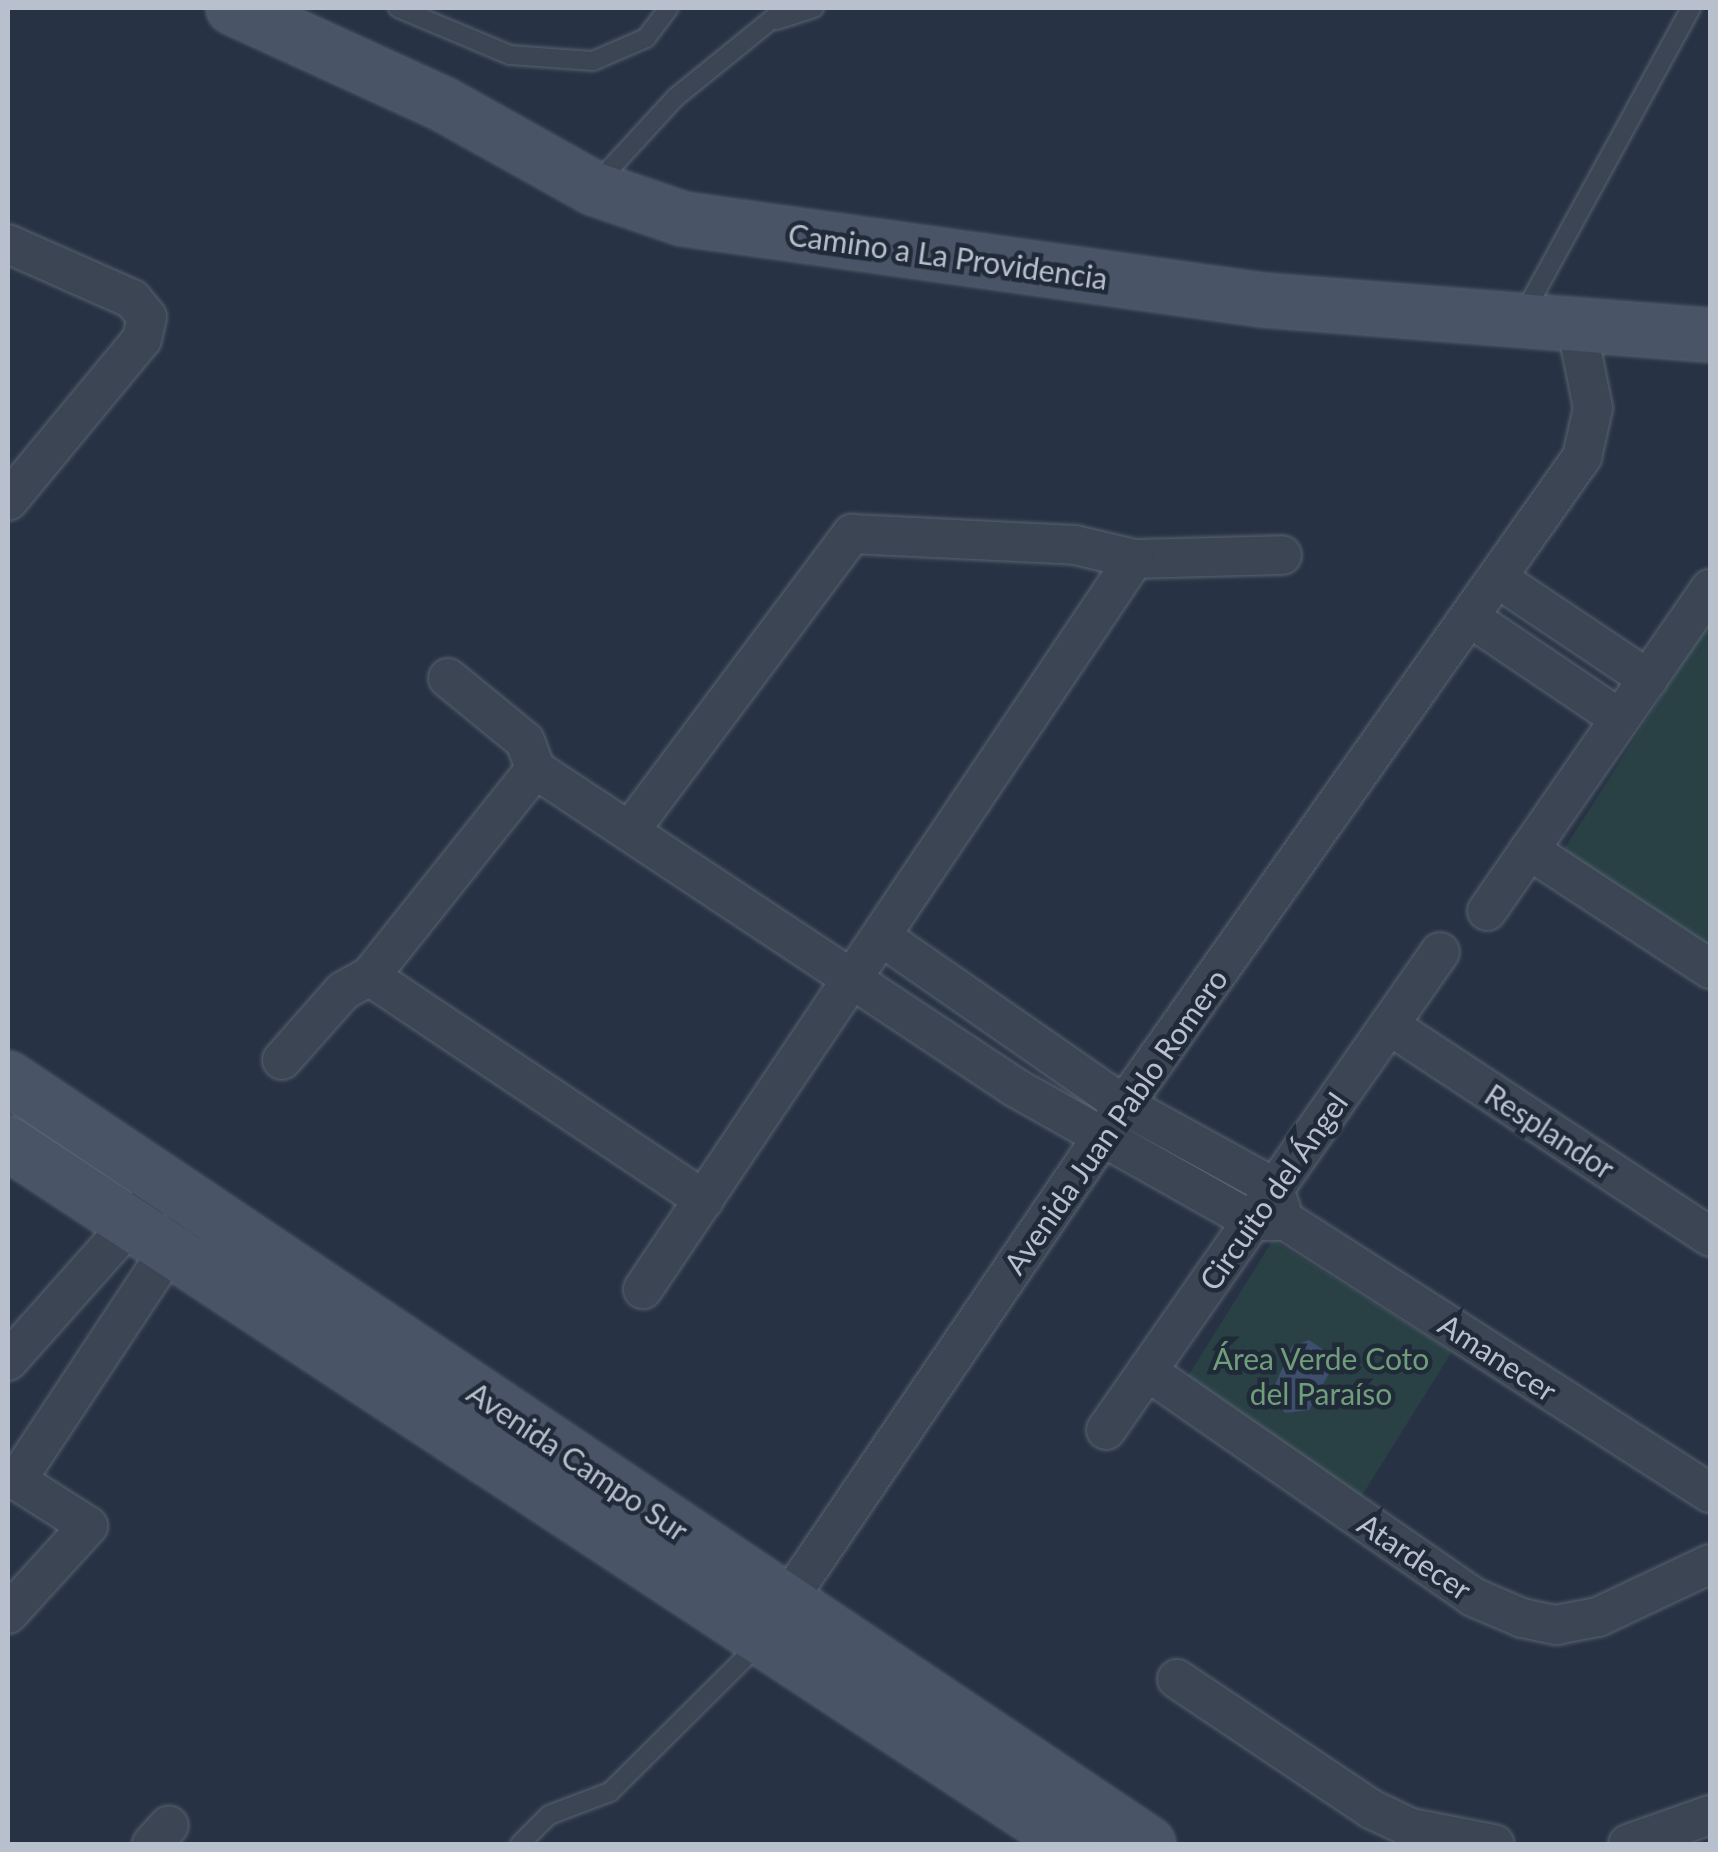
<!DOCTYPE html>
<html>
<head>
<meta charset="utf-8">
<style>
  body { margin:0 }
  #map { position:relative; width:1718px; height:1852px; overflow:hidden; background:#273344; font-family:Lato,sans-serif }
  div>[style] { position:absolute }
  .green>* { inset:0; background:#294145; transform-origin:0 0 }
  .water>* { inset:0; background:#3d4f6d }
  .roads { filter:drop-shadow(0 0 2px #5a6371) drop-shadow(0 0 2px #5a6371) }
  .lane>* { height:18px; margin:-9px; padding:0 9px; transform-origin:9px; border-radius:9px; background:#3b4553 }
  .street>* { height:38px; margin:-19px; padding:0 19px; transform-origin:19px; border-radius:19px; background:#3b4553 }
  .secondary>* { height:52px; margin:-26px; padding:0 26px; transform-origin:26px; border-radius:26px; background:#495466 }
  span { translate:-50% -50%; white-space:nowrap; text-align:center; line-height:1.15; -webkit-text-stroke:9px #202a39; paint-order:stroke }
  .street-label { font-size:30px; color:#b9c0cd }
  .park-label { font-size:30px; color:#709e7b }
  .frame { position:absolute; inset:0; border:10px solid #b9c0cd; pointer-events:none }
</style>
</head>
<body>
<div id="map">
  <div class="green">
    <i style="clip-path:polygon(1710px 620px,1710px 949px,1561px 854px)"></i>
    <i style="left:1273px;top:1240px;width:211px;height:174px;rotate:32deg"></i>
  </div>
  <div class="water">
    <i style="clip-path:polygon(1309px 1340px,1337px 1359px,1309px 1410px,1285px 1413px,1271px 1394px,1292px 1346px)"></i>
  </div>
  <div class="roads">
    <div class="lane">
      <i style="left:398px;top:8px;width:121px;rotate:22.8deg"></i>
      <i style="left:510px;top:55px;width:83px;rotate:4.1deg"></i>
      <i style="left:593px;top:61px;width:58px;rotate:-23.5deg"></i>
      <i style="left:646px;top:38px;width:38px;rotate:-53deg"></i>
      <i style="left:777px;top:20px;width:39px;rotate:-18deg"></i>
      <i style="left:596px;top:184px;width:118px;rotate:-47.4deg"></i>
      <i style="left:676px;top:97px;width:141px;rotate:-39deg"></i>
      <i style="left:1524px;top:313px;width:348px;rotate:-61.3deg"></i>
      <i style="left:520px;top:1844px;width:41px;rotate:-45deg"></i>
      <i style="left:549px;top:1815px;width:65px;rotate:-20.7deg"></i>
      <i style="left:610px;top:1792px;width:211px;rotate:-44.8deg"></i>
    </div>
    <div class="street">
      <i style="left:8px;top:244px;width:136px;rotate:23.9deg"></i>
      <i style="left:132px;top:299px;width:23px;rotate:50deg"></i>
      <i style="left:147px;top:317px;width:23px;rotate:103deg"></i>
      <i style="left:142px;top:339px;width:210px;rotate:129.6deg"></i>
      <i style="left:1134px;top:559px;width:148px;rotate:-1.5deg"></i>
      <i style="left:1497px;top:578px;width:182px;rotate:33.8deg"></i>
      <i style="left:1469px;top:617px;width:182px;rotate:34deg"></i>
      <i style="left:448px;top:678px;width:99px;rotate:39.3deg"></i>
      <i style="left:525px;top:741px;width:30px;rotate:70deg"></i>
      <i style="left:631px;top:829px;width:369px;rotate:-53.2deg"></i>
      <i style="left:852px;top:534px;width:223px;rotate:2.8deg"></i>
      <i style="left:1075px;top:545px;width:61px;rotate:13.3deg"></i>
      <i style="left:1134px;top:559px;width:880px;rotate:123.92deg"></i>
      <i style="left:1529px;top:850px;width:217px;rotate:33.3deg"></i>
      <i style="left:1487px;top:911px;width:392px;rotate:-55.3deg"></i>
      <i style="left:882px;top:937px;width:295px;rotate:34.8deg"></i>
      <i style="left:1124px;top:1105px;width:170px;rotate:28.8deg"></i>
      <i style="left:1273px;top:1187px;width:23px;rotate:70deg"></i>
      <i style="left:1389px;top:1025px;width:385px;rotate:33.4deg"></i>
      <i style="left:282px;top:1060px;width:92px;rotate:-48.5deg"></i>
      <i style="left:343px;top:991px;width:31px;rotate:-29deg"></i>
      <i style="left:704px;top:1200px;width:402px;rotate:-146.2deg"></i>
      <i style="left:370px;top:976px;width:265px;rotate:-51.4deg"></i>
      <i style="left:535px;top:769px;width:577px;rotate:33.55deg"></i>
      <i style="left:1016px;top:1088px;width:271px;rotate:29.4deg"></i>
      <i style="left:1252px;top:1221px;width:34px"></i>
      <i style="left:1286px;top:1221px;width:504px;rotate:32.68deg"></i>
      <i style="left:8px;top:1361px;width:208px;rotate:-48.3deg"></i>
      <i style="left:1147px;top:1371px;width:397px;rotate:34.7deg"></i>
      <i style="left:1473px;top:1597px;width:53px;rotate:23.2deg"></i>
      <i style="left:1522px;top:1618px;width:35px;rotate:12deg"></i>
      <i style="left:1556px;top:1625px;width:43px;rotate:-10.8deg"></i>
      <i style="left:1598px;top:1617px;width:124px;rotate:-25.3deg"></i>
      <i style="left:1106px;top:1430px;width:583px;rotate:-55.06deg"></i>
      <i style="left:8px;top:1475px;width:95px;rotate:32.5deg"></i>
      <i style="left:88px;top:1526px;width:119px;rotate:132.3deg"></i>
      <i style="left:16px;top:1481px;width:302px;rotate:-56.5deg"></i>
      <i style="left:774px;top:1620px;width:623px;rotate:-55.8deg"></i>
      <i style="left:1124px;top:1105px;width:794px;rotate:-54.75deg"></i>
      <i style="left:1582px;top:457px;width:50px;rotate:-77.3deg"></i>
      <i style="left:1593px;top:408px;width:86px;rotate:-101.4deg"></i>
      <i style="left:1177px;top:1679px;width:234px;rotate:33.8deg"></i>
      <i style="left:1371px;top:1809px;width:44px;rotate:25.4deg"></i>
      <i style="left:1411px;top:1828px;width:85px;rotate:10.9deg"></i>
      <i style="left:152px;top:1844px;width:25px;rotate:-48deg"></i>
      <i style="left:1628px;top:1844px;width:87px;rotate:-19.5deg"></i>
    </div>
    <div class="secondary">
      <i style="left:233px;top:8px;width:231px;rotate:24.6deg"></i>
      <i style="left:443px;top:104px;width:172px;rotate:29.2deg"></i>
      <i style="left:593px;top:188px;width:95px;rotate:19deg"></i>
      <i style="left:683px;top:219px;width:585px;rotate:7.96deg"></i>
      <i style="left:1262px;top:300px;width:449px;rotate:4.5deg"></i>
      <i style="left:8px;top:1078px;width:1374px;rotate:33.88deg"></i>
      <i style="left:8px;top:1143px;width:1276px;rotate:33.33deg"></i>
    </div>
  </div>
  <div class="street-label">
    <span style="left:948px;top:256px;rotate:8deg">Camino a La Providencia</span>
    <span style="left:1115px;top:1121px;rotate:-55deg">Avenida Juan Pablo Romero</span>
    <span style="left:1550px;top:1131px;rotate:33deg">Resplandor</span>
    <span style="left:1273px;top:1191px;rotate:-55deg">Circuito del Ángel</span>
    <span style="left:1498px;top:1357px;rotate:33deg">Amanecer</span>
    <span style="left:578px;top:1461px;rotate:34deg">Avenida Campo Sur</span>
    <span style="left:1415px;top:1556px;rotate:34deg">Atardecer</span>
  </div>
  <div class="park-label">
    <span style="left:1321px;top:1375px">Área Verde Coto<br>del Paraíso</span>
  </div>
  <div class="frame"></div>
</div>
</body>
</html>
